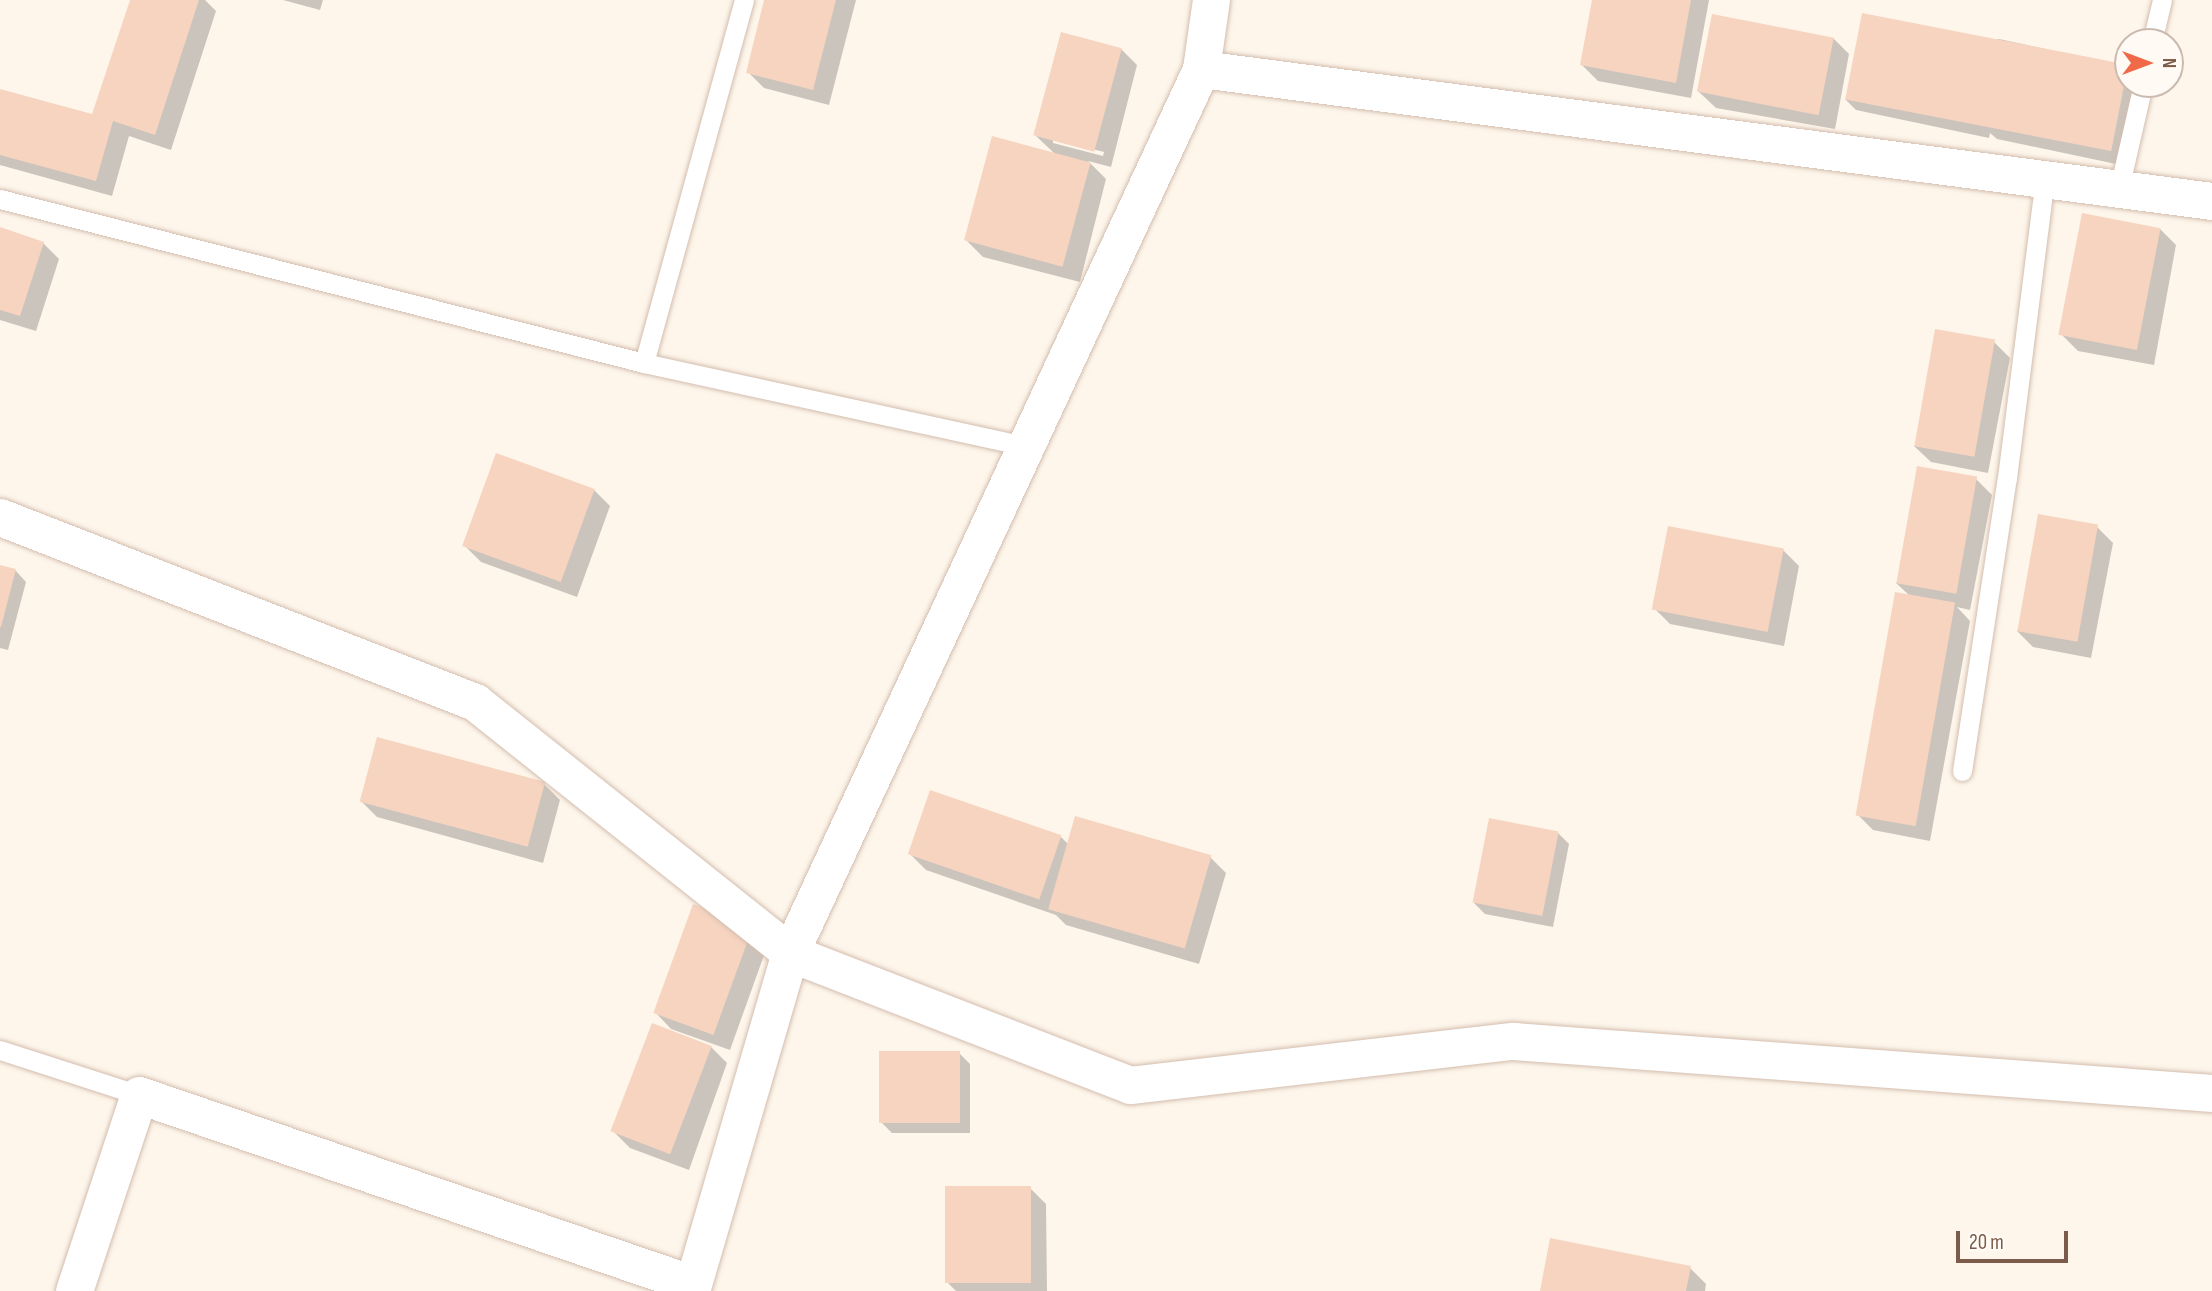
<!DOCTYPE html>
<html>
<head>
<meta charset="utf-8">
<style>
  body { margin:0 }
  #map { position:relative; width:2212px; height:1291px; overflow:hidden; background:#fef6eb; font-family:"Sofia Sans Condensed",sans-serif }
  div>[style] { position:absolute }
  .shadow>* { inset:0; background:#0003 }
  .building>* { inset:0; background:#f6d4c0; transform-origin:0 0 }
  .roads { filter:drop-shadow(0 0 2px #d3bdae) drop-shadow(0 0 2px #d3bdae) }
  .service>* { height:19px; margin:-9.5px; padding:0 9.5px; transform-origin:9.5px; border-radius:9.5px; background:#fff }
  .minor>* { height:37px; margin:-18.5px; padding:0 18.5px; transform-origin:18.5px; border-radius:18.5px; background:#fff }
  span { translate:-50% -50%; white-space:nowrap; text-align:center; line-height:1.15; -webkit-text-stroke:6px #fffaf3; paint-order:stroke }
  .north { position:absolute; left:2114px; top:28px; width:70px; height:70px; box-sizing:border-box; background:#fffaf3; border:2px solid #cbbaaf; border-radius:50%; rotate:90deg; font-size:19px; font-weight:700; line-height:28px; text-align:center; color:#7c5b4a }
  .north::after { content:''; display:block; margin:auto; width:24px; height:32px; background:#f06948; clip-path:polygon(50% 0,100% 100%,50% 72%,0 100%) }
  .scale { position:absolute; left:1956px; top:1231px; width:112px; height:32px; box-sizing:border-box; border:4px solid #7c5b4a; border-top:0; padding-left:9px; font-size:21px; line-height:24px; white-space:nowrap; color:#7c5b4a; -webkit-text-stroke:5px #fffaf3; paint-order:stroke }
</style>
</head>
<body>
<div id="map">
  <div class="shadow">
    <i style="clip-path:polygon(132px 0,205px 0,216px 11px,171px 150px,129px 136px,112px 196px,0 165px,0 91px,94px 117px)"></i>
    <i style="clip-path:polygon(283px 0,323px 0,320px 10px)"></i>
    <i style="clip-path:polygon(766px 0,856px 0,829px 105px,764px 88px,748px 72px)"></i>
    <i style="clip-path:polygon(1594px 0,1709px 0,1691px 98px,1598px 81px,1582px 65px)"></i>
    <i style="clip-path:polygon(1833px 38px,1849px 54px,1835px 129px,1716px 108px,1699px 92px)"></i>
    <i style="clip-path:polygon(1999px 39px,2128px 67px,2128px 84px,2147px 84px,2130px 167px,1997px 139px,1990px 133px,1989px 138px,1856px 110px,1845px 99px)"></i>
    <i style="clip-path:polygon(evenodd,1121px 49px,1137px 65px,1111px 167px,1088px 161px,1106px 179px,1080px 282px,983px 257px,967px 241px,1055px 154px,1036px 136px,1121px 49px,1053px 139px,1104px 152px,1103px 156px,1053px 143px,1053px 139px)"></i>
    <i style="clip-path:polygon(0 229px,43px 243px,59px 259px,36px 331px,0 320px)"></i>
    <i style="clip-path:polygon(2160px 229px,2176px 245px,2154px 365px,2078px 351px,2062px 335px)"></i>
    <i style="clip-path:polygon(1994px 342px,2010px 358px,1988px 473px,1931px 462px,1914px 446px)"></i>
    <i style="clip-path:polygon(1976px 479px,1992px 495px,1970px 610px,1957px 607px,1970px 621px,1930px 841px,1873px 830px,1857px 814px,1910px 596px,1896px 583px)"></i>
    <i style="clip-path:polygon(594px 490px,610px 506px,577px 597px,481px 562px,465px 546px)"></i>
    <i style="clip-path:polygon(2097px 527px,2113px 543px,2091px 658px,2033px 647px,2017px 631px)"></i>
    <i style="clip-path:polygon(1783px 550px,1799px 566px,1784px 646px,1670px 624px,1654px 608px)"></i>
    <i style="clip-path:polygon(0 567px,16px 571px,26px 582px,8px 650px,0 648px)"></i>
    <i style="clip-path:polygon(544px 784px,560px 800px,543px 863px,377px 817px,361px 801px)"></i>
    <i style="clip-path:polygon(1558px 833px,1569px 844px,1553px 927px,1485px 914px,1474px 903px)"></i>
    <i style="clip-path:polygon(1061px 837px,1069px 845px,1210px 857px,1226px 873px,1199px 964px,1066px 925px,1056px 915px,926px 870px,910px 854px)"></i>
    <i style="clip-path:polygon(694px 906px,768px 944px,730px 1050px,671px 1029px,655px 1012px)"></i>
    <i style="clip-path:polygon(711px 1047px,727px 1063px,689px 1170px,630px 1148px,614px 1132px)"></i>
    <i style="clip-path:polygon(959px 1053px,970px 1064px,970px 1133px,892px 1133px,882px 1123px)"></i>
    <i style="clip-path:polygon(1030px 1188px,1046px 1204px,1047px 1291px,956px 1291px,947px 1282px)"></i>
    <i style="clip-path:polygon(1690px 1268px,1706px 1284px,1705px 1291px,1541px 1291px)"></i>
  </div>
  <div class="building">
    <i style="clip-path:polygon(130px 0,199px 0,155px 135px,113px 121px,96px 181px,0 155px,0 89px,92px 114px)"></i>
    <i style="clip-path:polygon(764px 0,836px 0,813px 90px,746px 73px)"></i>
    <i style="clip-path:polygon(1592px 0,1691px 0,1676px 83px,1580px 65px)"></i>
    <i style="left:1862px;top:13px;width:271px;height:88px;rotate:11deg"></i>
    <i style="left:1712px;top:14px;width:124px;height:79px;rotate:11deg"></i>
    <i style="left:1061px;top:32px;width:63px;height:107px;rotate:15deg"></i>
    <i style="left:992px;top:136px;width:102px;height:108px;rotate:15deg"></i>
    <i style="left:2082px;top:213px;width:80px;height:124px;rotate:11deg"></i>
    <i style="clip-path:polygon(0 227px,44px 242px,20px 316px,0 310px)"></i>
    <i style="left:1935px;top:329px;width:61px;height:119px;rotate:10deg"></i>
    <i style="left:496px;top:453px;width:105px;height:99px;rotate:20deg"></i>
    <i style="left:1917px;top:466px;width:61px;height:119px;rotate:10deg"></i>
    <i style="left:2038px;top:514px;width:61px;height:119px;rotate:10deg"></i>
    <i style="left:1668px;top:526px;width:118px;height:85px;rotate:11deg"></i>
    <i style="clip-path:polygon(0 565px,16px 569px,1px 627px,0 627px)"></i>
    <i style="left:1895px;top:592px;width:61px;height:227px;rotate:10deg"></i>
    <i style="left:377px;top:737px;width:174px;height:67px;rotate:15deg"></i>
    <i style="left:930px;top:790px;width:139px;height:68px;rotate:19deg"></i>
    <i style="left:1075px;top:816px;width:142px;height:97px;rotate:16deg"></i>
    <i style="left:1489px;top:818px;width:71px;height:86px;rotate:11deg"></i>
    <i style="left:693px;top:904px;width:64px;height:116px;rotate:20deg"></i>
    <i style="left:652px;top:1023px;width:64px;height:116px;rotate:21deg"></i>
    <i style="left:960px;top:1051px;width:72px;height:81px;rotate:90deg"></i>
    <i style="left:945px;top:1186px;width:86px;height:97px"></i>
    <i style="clip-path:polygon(1550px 1238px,1691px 1266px,1686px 1291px,1540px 1291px)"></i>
  </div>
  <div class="roads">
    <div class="service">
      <i style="left:2152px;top:42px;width:43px;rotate:-76.6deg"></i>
      <i style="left:2119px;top:189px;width:108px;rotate:-77.1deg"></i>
      <i style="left:0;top:199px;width:665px;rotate:14.29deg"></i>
      <i style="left:644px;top:363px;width:391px;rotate:12.3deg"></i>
      <i style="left:644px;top:363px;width:377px;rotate:-74.6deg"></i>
      <i style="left:1962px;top:771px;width:296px;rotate:-81.3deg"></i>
      <i style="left:2007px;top:478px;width:301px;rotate:-82.8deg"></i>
      <i style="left:0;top:1050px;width:146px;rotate:17.9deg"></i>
    </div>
    <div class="minor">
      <i style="left:1201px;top:69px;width:1020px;rotate:7.44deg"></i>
      <i style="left:0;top:517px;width:510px;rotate:21.28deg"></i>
      <i style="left:475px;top:702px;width:403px;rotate:38.5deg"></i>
      <i style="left:790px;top:953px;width:365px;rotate:21.2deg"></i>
      <i style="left:1130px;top:1085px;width:386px;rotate:-6.6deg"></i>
      <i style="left:1513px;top:1041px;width:701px;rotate:4.25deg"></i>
      <i style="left:74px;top:1291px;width:206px;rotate:-71.7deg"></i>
      <i style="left:139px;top:1095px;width:585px;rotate:18.84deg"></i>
      <i style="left:691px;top:1291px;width:352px;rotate:-73.7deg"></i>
      <i style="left:790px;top:953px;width:975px;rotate:-65.06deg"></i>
      <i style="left:1201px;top:69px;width:70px;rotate:-81.8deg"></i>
    </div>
  </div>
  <div class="north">N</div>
  <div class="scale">20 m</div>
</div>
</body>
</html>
